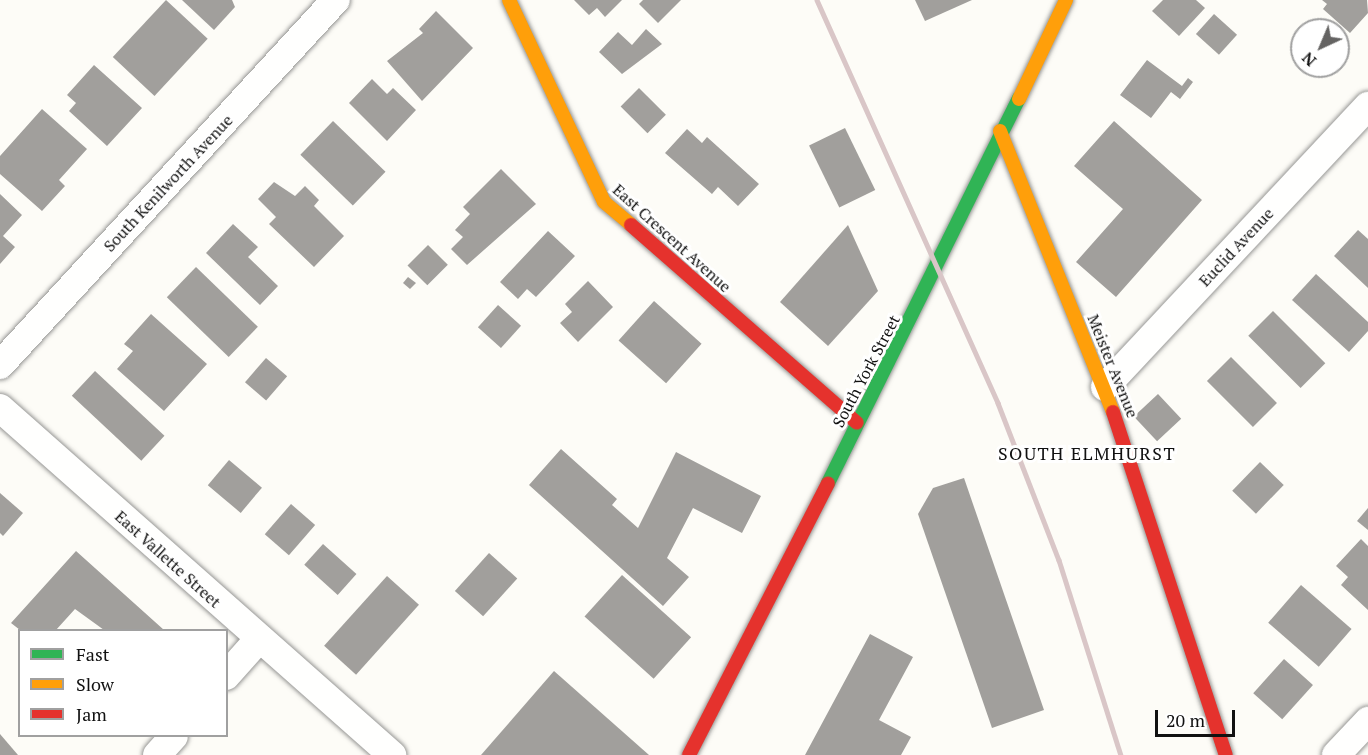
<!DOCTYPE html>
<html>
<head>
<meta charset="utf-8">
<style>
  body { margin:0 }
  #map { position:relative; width:1368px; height:755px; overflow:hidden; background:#fdfcf7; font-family:"PT Serif",serif }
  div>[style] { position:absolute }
  .building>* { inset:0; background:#a19f9c; transform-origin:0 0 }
  .roads { filter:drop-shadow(0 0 2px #979795) drop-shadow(0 0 2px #979795) }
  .street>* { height:28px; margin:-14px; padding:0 14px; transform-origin:14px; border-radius:14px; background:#fffffe }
  .fast>* { height:14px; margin:-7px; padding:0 7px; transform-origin:7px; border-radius:7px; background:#30b455 }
  .slow>* { height:14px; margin:-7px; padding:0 7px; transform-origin:7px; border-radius:7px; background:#ff9f0a }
  .jam>* { height:14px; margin:-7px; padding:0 7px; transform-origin:7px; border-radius:7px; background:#e5322d }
  .rail>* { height:4.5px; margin:-2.25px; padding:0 2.25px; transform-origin:2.25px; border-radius:2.25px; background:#d9c6c7 }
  span { translate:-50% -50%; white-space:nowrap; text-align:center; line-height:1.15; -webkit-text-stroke:6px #fff; paint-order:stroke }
  .street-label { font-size:16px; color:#111 }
  .neighbourhood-label { font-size:18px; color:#111; letter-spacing:1.5px }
  .legend { position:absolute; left:18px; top:629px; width:210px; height:108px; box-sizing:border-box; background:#fff; border:2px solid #a0a0a0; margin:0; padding:8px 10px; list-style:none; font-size:18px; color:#111 }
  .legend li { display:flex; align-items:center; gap:12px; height:30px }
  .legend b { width:30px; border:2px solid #a0a0a0 }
  .north { position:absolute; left:1290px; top:18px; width:60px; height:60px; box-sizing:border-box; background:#fff; border:2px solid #a0a0a0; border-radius:50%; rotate:224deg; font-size:16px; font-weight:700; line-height:24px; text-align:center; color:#111 }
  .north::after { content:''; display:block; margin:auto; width:21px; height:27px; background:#646362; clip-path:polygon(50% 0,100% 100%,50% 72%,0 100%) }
  .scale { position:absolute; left:1155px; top:710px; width:80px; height:27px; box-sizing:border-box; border:3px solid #111; border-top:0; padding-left:8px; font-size:18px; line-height:21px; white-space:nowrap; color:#111; -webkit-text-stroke:4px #fff; paint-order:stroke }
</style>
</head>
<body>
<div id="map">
  <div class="building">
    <i style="left:166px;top:0;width:57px;height:78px;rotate:43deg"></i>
    <i style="clip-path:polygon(182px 0,232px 0,235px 7px,214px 30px)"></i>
    <i style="clip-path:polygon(574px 0,622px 0,605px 17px,597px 8px,589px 15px)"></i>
    <i style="clip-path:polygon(643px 0,681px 0,658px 23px,639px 4px)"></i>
    <i style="clip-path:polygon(915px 0,972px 0,925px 21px)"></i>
    <i style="clip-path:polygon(1163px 0,1196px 0,1205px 8px,1179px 36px,1152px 11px)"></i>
    <i style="clip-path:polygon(1322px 0,1367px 0,1368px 13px,1350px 33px,1323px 9px,1327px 4px)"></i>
    <i style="clip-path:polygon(436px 11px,473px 48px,422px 101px,387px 61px,423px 33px,419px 29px)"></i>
    <i style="left:1214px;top:14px;width:31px;height:27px;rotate:42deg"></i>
    <i style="clip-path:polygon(646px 29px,662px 44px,622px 74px,599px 52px,618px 32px,632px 45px)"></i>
    <i style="clip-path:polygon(1147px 60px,1182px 86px,1188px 78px,1193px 82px,1180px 99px,1171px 92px,1151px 118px,1120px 95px)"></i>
    <i style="clip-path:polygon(94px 65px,142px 108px,107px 146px,69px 111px,76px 103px,67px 95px)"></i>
    <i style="clip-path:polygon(372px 79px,387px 94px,393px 88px,416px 110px,387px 141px,349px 103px)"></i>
    <i style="left:639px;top:88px;width:38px;height:26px;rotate:45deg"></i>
    <i style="clip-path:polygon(42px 109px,87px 149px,59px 180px,65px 186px,42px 211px,0 174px,0 156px)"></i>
    <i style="left:333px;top:121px;width:73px;height:47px;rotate:44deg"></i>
    <i style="clip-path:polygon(1114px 121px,1202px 200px,1116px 297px,1076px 262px,1123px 209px,1074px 166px)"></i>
    <i style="left:845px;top:128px;width:69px;height:40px;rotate:64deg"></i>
    <i style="clip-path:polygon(687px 129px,702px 143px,707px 137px,759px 184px,738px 206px,718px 187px,712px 194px,665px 153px)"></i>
    <i style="clip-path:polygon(501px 169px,536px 204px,467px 265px,451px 249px,463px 237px,455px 230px,470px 214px,463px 207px)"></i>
    <i style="clip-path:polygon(274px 182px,295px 196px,305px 186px,319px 200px,314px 206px,344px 236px,314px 267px,269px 224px,276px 217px,258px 199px)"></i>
    <i style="clip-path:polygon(0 194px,22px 215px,3px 236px,15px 247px,0 264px)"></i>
    <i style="clip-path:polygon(233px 224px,258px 247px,248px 257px,278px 286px,260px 305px,206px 253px)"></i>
    <i style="clip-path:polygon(848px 225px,878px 291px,828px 346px,780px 302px)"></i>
    <i style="clip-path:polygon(1358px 230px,1368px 239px,1368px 288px,1334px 256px)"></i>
    <i style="clip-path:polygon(548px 231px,575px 256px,536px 297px,527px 289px,518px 299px,500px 282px)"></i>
    <i style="left:428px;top:245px;width:28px;height:29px;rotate:45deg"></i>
    <i style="left:196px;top:267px;width:86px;height:42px;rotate:44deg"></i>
    <i style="clip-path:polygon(1316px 274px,1368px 322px,1368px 331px,1349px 352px,1292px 300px)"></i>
    <i style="clip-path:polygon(408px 277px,416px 283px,410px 289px,403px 283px)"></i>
    <i style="clip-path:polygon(588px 281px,613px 307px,578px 342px,560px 323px,572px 312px,565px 304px)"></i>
    <i style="left:654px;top:301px;width:64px;height:53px;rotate:42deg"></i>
    <i style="left:498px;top:305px;width:31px;height:30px;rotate:42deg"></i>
    <i style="left:1273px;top:311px;width:74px;height:35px;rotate:45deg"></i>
    <i style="clip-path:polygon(151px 314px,207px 364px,164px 411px,117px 369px,133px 351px,124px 344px)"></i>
    <i style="left:1231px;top:357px;width:65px;height:34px;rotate:45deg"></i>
    <i style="left:266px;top:358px;width:28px;height:32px;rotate:41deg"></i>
    <i style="left:95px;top:371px;width:95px;height:34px;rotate:43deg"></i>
    <i style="left:1158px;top:394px;width:34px;height:33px;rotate:47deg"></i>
    <i style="clip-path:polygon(561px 449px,617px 499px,612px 505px,638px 528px,676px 452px,761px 496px,742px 533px,693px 508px,667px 558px,689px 577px,663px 606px,529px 485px)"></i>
    <i style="left:229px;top:460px;width:43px;height:33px;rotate:40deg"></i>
    <i style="left:1260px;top:462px;width:33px;height:40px;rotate:44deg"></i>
    <i style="clip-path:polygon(964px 478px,1044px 710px,992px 728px,918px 514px,933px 488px)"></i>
    <i style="clip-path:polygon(0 493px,23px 513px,3px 536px,0 533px)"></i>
    <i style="left:291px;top:504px;width:32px;height:40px;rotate:41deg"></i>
    <i style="clip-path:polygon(1368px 508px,1368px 530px,1357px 521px)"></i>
    <i style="clip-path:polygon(1361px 539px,1368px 546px,1368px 610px,1341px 585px,1348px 577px,1336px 566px)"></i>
    <i style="left:323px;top:544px;width:45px;height:28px;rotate:42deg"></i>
    <i style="clip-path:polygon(76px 551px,164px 630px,104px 630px,75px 609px,56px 630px,20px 630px,11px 623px)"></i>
    <i style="left:489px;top:553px;width:38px;height:51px;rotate:42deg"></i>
    <i style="left:622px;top:575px;width:93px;height:56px;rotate:42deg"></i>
    <i style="left:387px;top:576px;width:43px;height:94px;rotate:42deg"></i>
    <i style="left:1301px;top:585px;width:67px;height:50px;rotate:41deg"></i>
    <i style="clip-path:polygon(870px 634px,913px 657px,879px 720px,911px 737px,901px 755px,805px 755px)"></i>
    <i style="left:1284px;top:659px;width:39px;height:46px;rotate:42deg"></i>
    <i style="clip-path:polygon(554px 671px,649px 755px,481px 755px)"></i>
    <i style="clip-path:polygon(0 734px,18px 755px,0 755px)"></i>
  </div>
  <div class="roads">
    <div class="street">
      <i style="left:0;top:365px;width:496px;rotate:-47.4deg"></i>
      <i style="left:1105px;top:387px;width:385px;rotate:-46.9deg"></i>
      <i style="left:0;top:408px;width:524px;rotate:41.52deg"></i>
      <i style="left:226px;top:676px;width:48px;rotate:-48.4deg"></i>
      <i style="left:157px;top:755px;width:25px;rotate:-48deg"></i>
      <i style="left:1336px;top:755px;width:47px;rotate:-46.7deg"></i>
    </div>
    <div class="fast">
      <i style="left:828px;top:483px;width:429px;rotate:-63.6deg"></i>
    </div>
    <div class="slow">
      <i style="left:509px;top:0;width:223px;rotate:64.8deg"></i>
      <i style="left:604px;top:202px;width:35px;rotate:40deg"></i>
      <i style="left:1019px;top:99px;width:110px;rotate:-64.6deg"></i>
      <i style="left:1000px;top:131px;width:303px;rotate:68.1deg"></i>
    </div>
    <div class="jam">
      <i style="left:631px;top:225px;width:300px;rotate:41.2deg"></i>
      <i style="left:1113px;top:412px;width:361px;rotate:71.8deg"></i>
      <i style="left:689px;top:755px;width:305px;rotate:-62.9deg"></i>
    </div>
  </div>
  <div class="rail">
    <i style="left:817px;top:0;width:442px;rotate:65.8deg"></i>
    <i style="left:998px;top:403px;width:168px;rotate:68.8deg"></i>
    <i style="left:1059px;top:560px;width:205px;rotate:72.4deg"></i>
  </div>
  <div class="street-label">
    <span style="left:168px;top:183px;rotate:-47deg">South Kenilworth Avenue</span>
    <span style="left:672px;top:238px;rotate:42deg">East Crescent Avenue</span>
    <span style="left:1236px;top:247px;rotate:-47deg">Euclid Avenue</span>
    <span style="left:1113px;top:366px;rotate:68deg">Meister Avenue</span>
    <span style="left:866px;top:371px;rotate:-62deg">South York Street</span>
    <span style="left:168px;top:559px;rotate:42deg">East Vallette Street</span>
  </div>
  <div class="neighbourhood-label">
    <span style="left:1087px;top:453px">SOUTH ELMHURST</span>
  </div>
  <ul class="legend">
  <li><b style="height:8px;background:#30b455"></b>Fast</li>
  <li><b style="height:8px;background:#ff9f0a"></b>Slow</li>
  <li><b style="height:8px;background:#e5322d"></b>Jam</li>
  </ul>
  <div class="north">N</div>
  <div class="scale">20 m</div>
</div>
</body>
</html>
